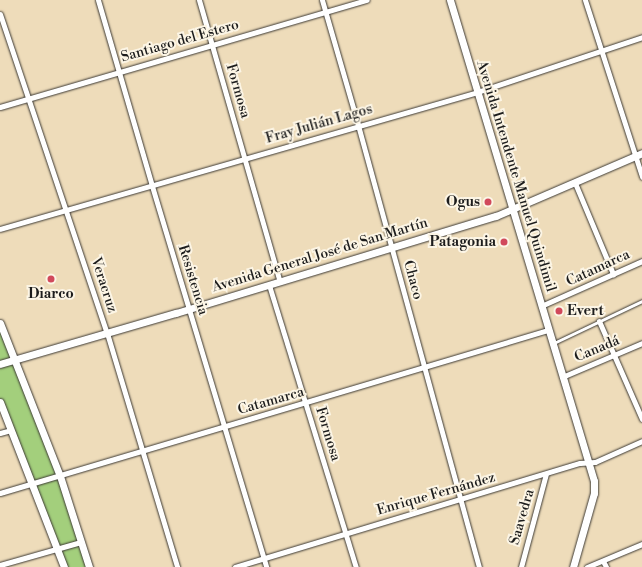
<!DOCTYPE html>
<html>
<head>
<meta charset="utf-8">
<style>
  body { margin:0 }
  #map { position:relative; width:642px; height:567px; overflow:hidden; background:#eedcba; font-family:"Libre Bodoni",serif }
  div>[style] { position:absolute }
  .green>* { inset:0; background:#a3cf7c }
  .roads { filter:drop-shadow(0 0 1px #3c3934) drop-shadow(0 0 1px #3c3934) }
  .lane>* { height:2.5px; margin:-1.25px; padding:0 1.25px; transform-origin:1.25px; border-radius:1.25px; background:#fff }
  .street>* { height:5px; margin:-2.5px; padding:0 2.5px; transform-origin:2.5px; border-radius:2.5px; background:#fff }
  .secondary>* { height:7px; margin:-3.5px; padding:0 3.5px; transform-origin:3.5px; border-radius:3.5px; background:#fff }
  .dots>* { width:11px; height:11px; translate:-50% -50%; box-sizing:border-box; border:2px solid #fcf5e5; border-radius:50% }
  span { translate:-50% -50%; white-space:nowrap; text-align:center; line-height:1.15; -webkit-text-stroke:4px #fcf5e5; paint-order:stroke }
  .street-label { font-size:14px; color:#1c1c1c }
  .poi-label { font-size:14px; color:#1c1c1c; font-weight:700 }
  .right { translate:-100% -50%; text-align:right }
  .left { translate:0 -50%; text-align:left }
</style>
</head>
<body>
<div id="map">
  <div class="green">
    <i style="clip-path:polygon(0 323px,60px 476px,89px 567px,64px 567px,0 402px)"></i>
  </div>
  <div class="roads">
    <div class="lane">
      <i style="left:554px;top:343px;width:98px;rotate:-25.5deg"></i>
    </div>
    <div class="street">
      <i style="left:98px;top:0;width:194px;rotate:73.8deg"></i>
      <i style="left:152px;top:186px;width:398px;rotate:73.3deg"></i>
      <i style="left:199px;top:0;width:293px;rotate:74deg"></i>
      <i style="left:322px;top:0;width:130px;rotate:73.9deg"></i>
      <i style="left:358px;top:125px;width:458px;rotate:74.7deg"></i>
      <i style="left:585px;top:0;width:186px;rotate:72.1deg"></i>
      <i style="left:0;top:14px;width:336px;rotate:71.5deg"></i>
      <i style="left:107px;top:333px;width:244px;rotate:73.3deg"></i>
      <i style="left:0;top:107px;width:382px;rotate:-16.3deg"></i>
      <i style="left:575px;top:183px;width:99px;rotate:67.3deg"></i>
      <i style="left:0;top:229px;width:496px;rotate:-16deg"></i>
      <i style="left:477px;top:92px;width:174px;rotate:-18.4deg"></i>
      <i style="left:269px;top:285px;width:295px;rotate:72.9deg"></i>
      <i style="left:541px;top:306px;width:111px;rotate:-24deg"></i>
      <i style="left:599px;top:321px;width:107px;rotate:66.3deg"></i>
      <i style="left:562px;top:377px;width:87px;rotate:-23deg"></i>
      <i style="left:0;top:433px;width:11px;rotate:-15deg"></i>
      <i style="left:0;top:493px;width:572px;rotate:-16.56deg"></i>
      <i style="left:603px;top:561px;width:7px;rotate:63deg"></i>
      <i style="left:0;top:565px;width:84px;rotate:-15.9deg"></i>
      <i style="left:235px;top:567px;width:360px;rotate:-16.8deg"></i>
      <i style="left:580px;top:463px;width:15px;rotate:-4deg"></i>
      <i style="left:595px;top:462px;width:51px;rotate:-24.1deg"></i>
      <i style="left:521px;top:567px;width:96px;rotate:-75deg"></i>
      <i style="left:587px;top:567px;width:60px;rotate:-22.7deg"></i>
    </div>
    <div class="secondary">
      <i style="left:450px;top:0;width:502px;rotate:73.33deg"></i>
      <i style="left:594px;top:481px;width:12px;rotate:90deg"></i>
      <i style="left:594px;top:493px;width:77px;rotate:105.8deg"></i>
      <i style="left:0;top:323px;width:164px;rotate:68.6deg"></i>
      <i style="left:60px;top:476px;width:96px;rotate:72.3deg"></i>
      <i style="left:0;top:364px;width:183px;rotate:-16.2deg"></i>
      <i style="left:176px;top:313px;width:334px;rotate:-16.9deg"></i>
      <i style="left:496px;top:216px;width:159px;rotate:-23.3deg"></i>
      <i style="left:0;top:402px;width:177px;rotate:68.8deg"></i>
    </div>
  </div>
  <div class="dots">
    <i style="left:488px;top:202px;background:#d1495b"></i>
    <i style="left:504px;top:242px;background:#d1495b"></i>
    <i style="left:51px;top:279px;background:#d1495b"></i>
    <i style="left:559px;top:311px;background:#d1495b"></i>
  </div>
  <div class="street-label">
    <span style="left:180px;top:41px;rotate:-16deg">Santiago del Estero</span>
    <span style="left:238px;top:91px;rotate:74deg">Formosa</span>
    <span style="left:319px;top:124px;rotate:-16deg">Fray Julián Lagos</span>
    <span style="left:516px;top:176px;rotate:73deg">Avenida Intendente Manuel Quindimil</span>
    <span style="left:320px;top:255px;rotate:-17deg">Avenida General José de San Martín</span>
    <span style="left:598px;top:268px;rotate:-25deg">Catamarca</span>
    <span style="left:193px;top:280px;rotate:73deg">Resistencia</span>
    <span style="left:413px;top:280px;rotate:75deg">Chaco</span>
    <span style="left:104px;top:285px;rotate:72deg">Veracruz</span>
    <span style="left:597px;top:349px;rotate:-23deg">Canadá</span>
    <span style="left:271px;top:401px;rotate:-16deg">Catamarca</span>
    <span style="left:328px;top:434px;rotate:73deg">Formosa</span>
    <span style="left:436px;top:494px;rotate:-16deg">Enrique Fernández</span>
    <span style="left:522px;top:517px;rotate:-74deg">Saavedra</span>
  </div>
  <div class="poi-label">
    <span class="right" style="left:480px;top:202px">Ogus</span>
    <span class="right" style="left:496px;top:242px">Patagonia</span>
    <span style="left:51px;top:294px">Diarco</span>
    <span class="left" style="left:567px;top:311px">Evert</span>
  </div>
</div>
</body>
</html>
